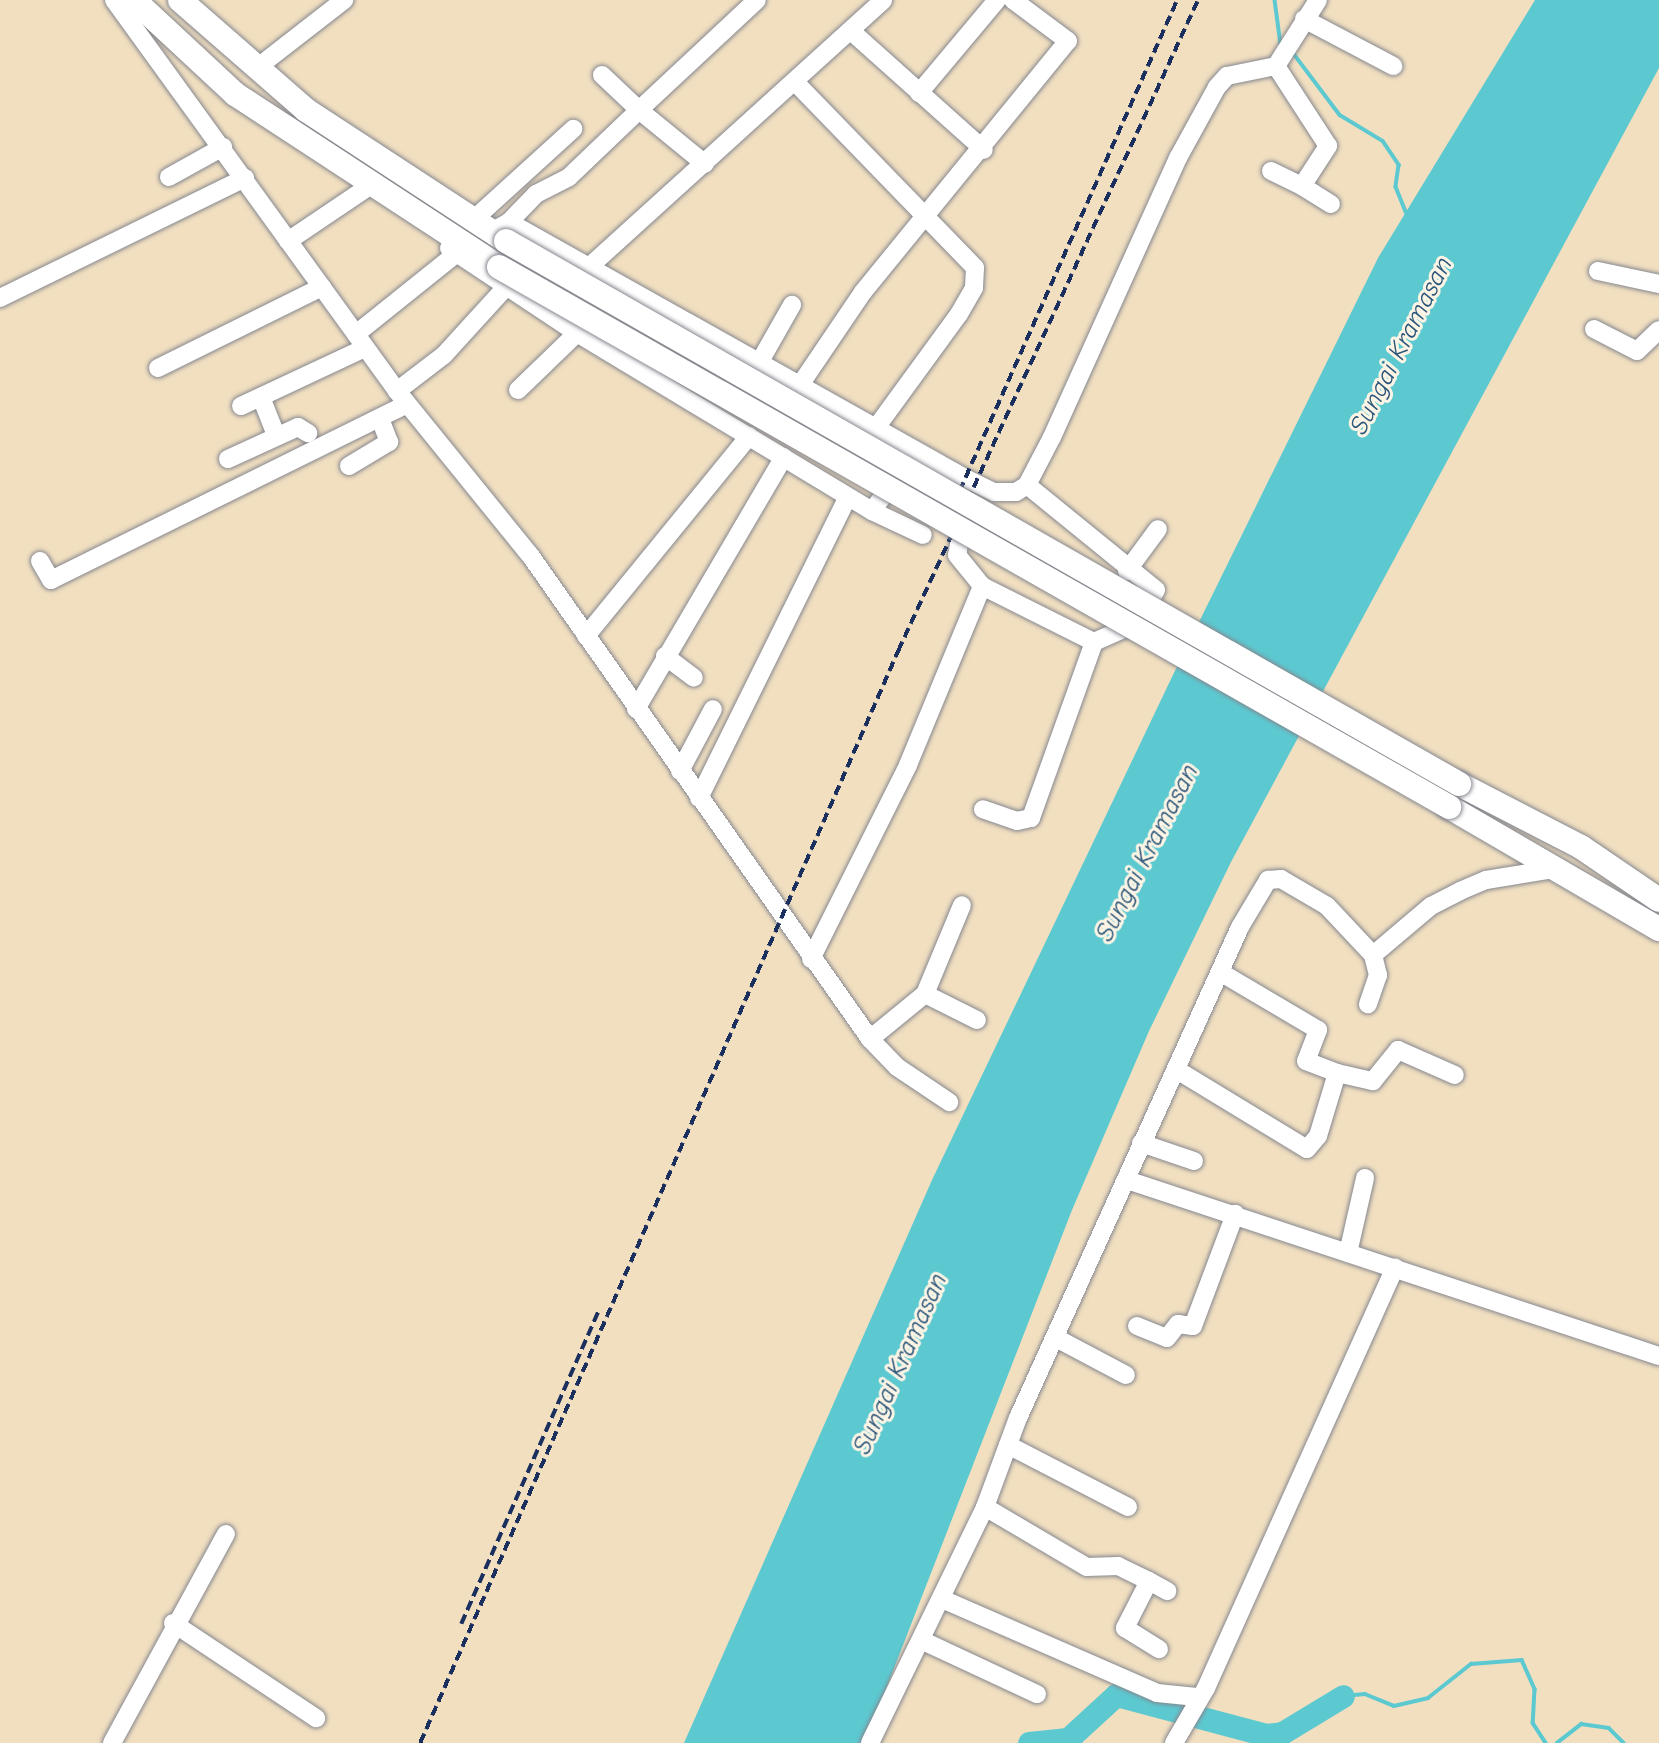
<!DOCTYPE html>
<html>
<head>
<meta charset="utf-8">
<style>
  body { margin:0 }
  #map { position:relative; width:1659px; height:1743px; overflow:hidden; background:#f1dfc0; font-family:"Comic Neue",sans-serif }
  div>[style] { position:absolute }
  .water>* { inset:0; background:#5cc9d1 }
  .stream>* { height:3.5px; margin:-1.75px; padding:0 1.75px; transform-origin:1.75px; border-radius:1.75px; background:#5cc9d1 }
  .river>* { height:23px; margin:-11.5px; padding:0 11.5px; transform-origin:11.5px; border-radius:11.5px; background:#5cc9d1 }
  .roads { filter:drop-shadow(0 0 2px #86878f) drop-shadow(0 0 2px #86878f) }
  .minor>* { height:18px; margin:-9px; padding:0 9px; transform-origin:9px; border-radius:9px; background:#fff }
  .highway>* { height:24px; margin:-12px; padding:0 12px; transform-origin:12px; border-radius:12px; background:#fff }
  .rail>* { height:3.5px; margin-top:-1.75px; transform-origin:0; background:repeating-linear-gradient(90deg,#1b2f5e 0 10px,transparent 0 15px) }
  .bridges { filter:drop-shadow(0 0 2px #86878f) drop-shadow(0 0 2px #86878f) }
  .highway-bridge>* { height:24px; margin:-12px; padding:0 12px; transform-origin:12px; border-radius:12px; background:#fff }
  span { translate:-50% -50%; white-space:nowrap; text-align:center; line-height:1.15; -webkit-text-stroke:6px #fcf5e5; paint-order:stroke }
  .water-label { font-size:26px; color:#2b567b; font-style:italic }
</style>
</head>
<body>
<div id="map">
  <div class="water">
    <i style="clip-path:polygon(1535px 0,1659px 0,1659px 68px,1231px 862px,1149px 1031px,1072px 1210px,865px 1743px,684px 1743px,932px 1180px,1171px 679px,1378px 258px)"></i>
  </div>
  <div class="stream">
    <i style="left:1275px;top:0;width:45px;rotate:82.4deg"></i>
    <i style="left:1291px;top:50px;width:81px;rotate:53deg"></i>
    <i style="left:1340px;top:115px;width:50px;rotate:31.2deg"></i>
    <i style="left:1383px;top:141px;width:29px;rotate:56deg"></i>
    <i style="left:1399px;top:165px;width:22px;rotate:98deg"></i>
    <i style="left:1396px;top:187px;width:29px;rotate:68deg"></i>
    <i style="left:1343px;top:1696px;width:22px;rotate:-5deg"></i>
    <i style="left:1365px;top:1694px;width:31px;rotate:22deg"></i>
    <i style="left:1394px;top:1706px;width:35px;rotate:-13deg"></i>
    <i style="left:1428px;top:1698px;width:55px;rotate:-38.3deg"></i>
    <i style="left:1471px;top:1664px;width:51px;rotate:-4.5deg"></i>
    <i style="left:1522px;top:1660px;width:32px;rotate:66deg"></i>
    <i style="left:1535px;top:1689px;width:34px;rotate:93deg"></i>
    <i style="left:1533px;top:1723px;width:24px;rotate:57deg"></i>
    <i style="left:1557px;top:1743px;width:31px;rotate:-38deg"></i>
    <i style="left:1581px;top:1724px;width:28px;rotate:8deg"></i>
    <i style="left:1609px;top:1728px;width:21px;rotate:45deg"></i>
  </div>
  <div class="river">
    <i style="left:1029px;top:1743px;width:39px;rotate:-6deg"></i>
    <i style="left:1068px;top:1739px;width:65px;rotate:-42.5deg"></i>
    <i style="left:1116px;top:1695px;width:155px;rotate:14.9deg"></i>
    <i style="left:1266px;top:1735px;width:16px;rotate:-7deg"></i>
    <i style="left:1282px;top:1733px;width:71px;rotate:-31.2deg"></i>
  </div>
  <div class="roads">
    <div class="minor">
      <i style="left:114px;top:0;width:483px;rotate:54.1deg"></i>
      <i style="left:397px;top:391px;width:211px;rotate:51deg"></i>
      <i style="left:530px;top:555px;width:591px;rotate:54.91deg"></i>
      <i style="left:870px;top:1039px;width:39px;rotate:46deg"></i>
      <i style="left:897px;top:1067px;width:63px;rotate:33.9deg"></i>
      <i style="left:1304px;top:19px;width:101px;rotate:27.8deg"></i>
      <i style="left:851px;top:31px;width:178px;rotate:41.8deg"></i>
      <i style="left:267px;top:60px;width:98px;rotate:-37.9deg"></i>
      <i style="left:602px;top:75px;width:51px;rotate:43.4deg"></i>
      <i style="left:639px;top:110px;width:161px;rotate:-43deg"></i>
      <i style="left:797px;top:84px;width:256px;rotate:45.9deg"></i>
      <i style="left:975px;top:268px;width:20px;rotate:93deg"></i>
      <i style="left:974px;top:288px;width:30px;rotate:120deg"></i>
      <i style="left:959px;top:314px;width:141px;rotate:126.1deg"></i>
      <i style="left:919px;top:93px;width:121px;rotate:-50deg"></i>
      <i style="left:1271px;top:171px;width:34px;rotate:26deg"></i>
      <i style="left:1302px;top:186px;width:48px;rotate:-57deg"></i>
      <i style="left:1328px;top:146px;width:95px;rotate:-123deg"></i>
      <i style="left:169px;top:177px;width:62px;rotate:-29.1deg"></i>
      <i style="left:1302px;top:186px;width:34px;rotate:32deg"></i>
      <i style="left:472px;top:221px;width:137px;rotate:-42.3deg"></i>
      <i style="left:509px;top:222px;width:39px;rotate:-46deg"></i>
      <i style="left:536px;top:194px;width:37px;rotate:-27deg"></i>
      <i style="left:569px;top:177px;width:97px;rotate:-43.7deg"></i>
      <i style="left:639px;top:110px;width:85px;rotate:39.3deg"></i>
      <i style="left:491px;top:232px;width:21px;rotate:-29deg"></i>
      <i style="left:509px;top:222px;width:523px;rotate:29.31deg"></i>
      <i style="left:965px;top:478px;width:32px;rotate:26deg"></i>
      <i style="left:994px;top:492px;width:22px"></i>
      <i style="left:1016px;top:492px;width:13px;rotate:-32deg"></i>
      <i style="left:1027px;top:485px;width:54px;rotate:-62.5deg"></i>
      <i style="left:1052px;top:437px;width:306px;rotate:-65.7deg"></i>
      <i style="left:1178px;top:158px;width:81px;rotate:-61.2deg"></i>
      <i style="left:1217px;top:87px;width:15px;rotate:-48deg"></i>
      <i style="left:1227px;top:76px;width:50px;rotate:-11.5deg"></i>
      <i style="left:1276px;top:66px;width:78px;rotate:-57.5deg"></i>
      <i style="left:288px;top:241px;width:93px;rotate:-34deg"></i>
      <i style="left:449px;top:248px;width:154px;rotate:33.6deg"></i>
      <i style="left:577px;top:333px;width:345px;rotate:31.1deg"></i>
      <i style="left:872px;top:511px;width:66px;rotate:-53.7deg"></i>
      <i style="left:589px;top:267px;width:397px;rotate:-42.2deg"></i>
      <i style="left:1598px;top:271px;width:62px;rotate:12deg"></i>
      <i style="left:0;top:298px;width:273px;rotate:-26.1deg"></i>
      <i style="left:1594px;top:329px;width:48px;rotate:27.1deg"></i>
      <i style="left:1637px;top:351px;width:30px;rotate:-44deg"></i>
      <i style="left:356px;top:334px;width:129px;rotate:-38.7deg"></i>
      <i style="left:759px;top:363px;width:67px;rotate:-60.4deg"></i>
      <i style="left:158px;top:368px;width:183px;rotate:-26.3deg"></i>
      <i style="left:800px;top:385px;width:112px;rotate:-55.9deg"></i>
      <i style="left:863px;top:292px;width:324px;rotate:-50.8deg"></i>
      <i style="left:1068px;top:41px;width:69px;rotate:-143.3deg"></i>
      <i style="left:518px;top:390px;width:82px;rotate:-44deg"></i>
      <i style="left:397px;top:391px;width:59px;rotate:-37.5deg"></i>
      <i style="left:444px;top:355px;width:91px;rotate:-47.7deg"></i>
      <i style="left:261px;top:397px;width:41px;rotate:68.5deg"></i>
      <i style="left:241px;top:406px;width:137px;rotate:-25.1deg"></i>
      <i style="left:228px;top:459px;width:77px;rotate:-24.6deg"></i>
      <i style="left:298px;top:427px;width:12px;rotate:31deg"></i>
      <i style="left:349px;top:466px;width:47px;rotate:-31deg"></i>
      <i style="left:389px;top:442px;width:26px;rotate:-111deg"></i>
      <i style="left:1027px;top:485px;width:166px;rotate:39.1deg"></i>
      <i style="left:1156px;top:590px;width:38px;rotate:120deg"></i>
      <i style="left:1137px;top:623px;width:47px;rotate:156.2deg"></i>
      <i style="left:872px;top:511px;width:56px;rotate:25.2deg"></i>
      <i style="left:963px;top:519px;width:36px;rotate:99deg"></i>
      <i style="left:957px;top:555px;width:40px;rotate:51deg"></i>
      <i style="left:982px;top:586px;width:125px;rotate:26.6deg"></i>
      <i style="left:1094px;top:642px;width:187px;rotate:109.7deg"></i>
      <i style="left:1031px;top:818px;width:14px;rotate:168deg"></i>
      <i style="left:1017px;top:821px;width:36px;rotate:-161deg"></i>
      <i style="left:40px;top:561px;width:22px;rotate:60deg"></i>
      <i style="left:51px;top:580px;width:397px;rotate:-26.3deg"></i>
      <i style="left:1127px;top:571px;width:52px;rotate:-53.6deg"></i>
      <i style="left:586px;top:636px;width:258px;rotate:-50.8deg"></i>
      <i style="left:665px;top:656px;width:36px;rotate:37deg"></i>
      <i style="left:636px;top:709px;width:292px;rotate:-59.6deg"></i>
      <i style="left:680px;top:771px;width:70px;rotate:-62deg"></i>
      <i style="left:699px;top:798px;width:336px;rotate:-63.7deg"></i>
      <i style="left:1373px;top:955px;width:76px;rotate:-40.2deg"></i>
      <i style="left:1431px;top:906px;width:33px;rotate:-27deg"></i>
      <i style="left:1460px;top:891px;width:28px;rotate:-23deg"></i>
      <i style="left:1486px;top:880px;width:74px;rotate:-9.3deg"></i>
      <i style="left:811px;top:959px;width:217px;rotate:-63.4deg"></i>
      <i style="left:908px;top:765px;width:194px;rotate:-67.5deg"></i>
      <i style="left:1220px;top:972px;width:114px;rotate:30.6deg"></i>
      <i style="left:1318px;top:1030px;width:33px;rotate:111deg"></i>
      <i style="left:1306px;top:1061px;width:33px;rotate:21deg"></i>
      <i style="left:925px;top:994px;width:58px;rotate:26.6deg"></i>
      <i style="left:870px;top:1039px;width:71px;rotate:-39.3deg"></i>
      <i style="left:925px;top:994px;width:96px;rotate:-67.4deg"></i>
      <i style="left:1177px;top:1070px;width:152px;rotate:31.3deg"></i>
      <i style="left:1307px;top:1149px;width:17px;rotate:-50deg"></i>
      <i style="left:1318px;top:1136px;width:66px;rotate:-73.2deg"></i>
      <i style="left:1337px;top:1073px;width:37px;rotate:13deg"></i>
      <i style="left:1373px;top:1081px;width:40px;rotate:-51deg"></i>
      <i style="left:1398px;top:1050px;width:62px;rotate:23.7deg"></i>
      <i style="left:1141px;top:1143px;width:56px;rotate:18.8deg"></i>
      <i style="left:1127px;top:1180px;width:560px;rotate:18.31deg"></i>
      <i style="left:1348px;top:1253px;width:77px;rotate:-77.2deg"></i>
      <i style="left:1137px;top:1326px;width:32px;rotate:22deg"></i>
      <i style="left:1167px;top:1338px;width:18px;rotate:-52deg"></i>
      <i style="left:1178px;top:1324px;width:15px;rotate:8deg"></i>
      <i style="left:1193px;top:1326px;width:120px;rotate:-69.4deg"></i>
      <i style="left:1056px;top:1338px;width:79px;rotate:27.9deg"></i>
      <i style="left:1008px;top:1445px;width:135px;rotate:27.3deg"></i>
      <i style="left:985px;top:1507px;width:118px;rotate:30.5deg"></i>
      <i style="left:1087px;top:1567px;width:31px;rotate:-2deg"></i>
      <i style="left:1118px;top:1566px;width:34px;rotate:26deg"></i>
      <i style="left:1149px;top:1581px;width:53px;rotate:117.1deg"></i>
      <i style="left:1125px;top:1628px;width:40px;rotate:32deg"></i>
      <i style="left:1149px;top:1581px;width:21px;rotate:29deg"></i>
      <i style="left:942px;top:1599px;width:235px;rotate:23.6deg"></i>
      <i style="left:1157px;top:1693px;width:40px;rotate:5.7deg"></i>
      <i style="left:173px;top:1623px;width:172px;rotate:33.6deg"></i>
      <i style="left:921px;top:1640px;width:128px;rotate:25deg"></i>
      <i style="left:112px;top:1743px;width:238px;rotate:-61.4deg"></i>
      <i style="left:870px;top:1743px;width:263px;rotate:-64deg"></i>
      <i style="left:985px;top:1507px;width:95px;rotate:-69.7deg"></i>
      <i style="left:1018px;top:1418px;width:539px;rotate:-65.67deg"></i>
      <i style="left:1240px;top:927px;width:55px;rotate:-59.2deg"></i>
      <i style="left:1268px;top:880px;width:13px;rotate:-4deg"></i>
      <i style="left:1281px;top:879px;width:53px;rotate:30.4deg"></i>
      <i style="left:1327px;top:906px;width:67px;rotate:46.8deg"></i>
      <i style="left:1373px;top:955px;width:21px;rotate:76deg"></i>
      <i style="left:1378px;top:975px;width:31px;rotate:109deg"></i>
      <i style="left:1174px;top:1743px;width:64px;rotate:-59.8deg"></i>
      <i style="left:1206px;top:1688px;width:461px;rotate:-65.8deg"></i>
    </div>
    <div class="highway">
      <i style="left:134px;top:0;width:138px;rotate:42.9deg"></i>
      <i style="left:235px;top:94px;width:316px;rotate:33.2deg"></i>
      <i style="left:180px;top:0;width:167px;rotate:41.1deg"></i>
      <i style="left:306px;top:110px;width:239px;rotate:33.2deg"></i>
      <i style="left:1459px;top:784px;width:137px;rotate:27.3deg"></i>
      <i style="left:1581px;top:847px;width:94px;rotate:34.2deg"></i>
      <i style="left:1449px;top:807px;width:243px;rotate:30.2deg"></i>
    </div>
  </div>
  <div class="rail">
    <i style="left:947px;top:519px;width:568px;rotate:-66.1deg"></i>
    <i style="left:461px;top:1624px;width:343px;rotate:-66.3deg"></i>
    <i style="left:420px;top:1743px;width:1192px;rotate:-66.36deg"></i>
    <i style="left:898px;top:651px;width:717px;rotate:-65.26deg"></i>
  </div>
  <div class="bridges">
    <div class="highway-bridge">
      <i style="left:506px;top:241px;width:1097px;rotate:29.67deg"></i>
      <i style="left:499px;top:267px;width:1093px;rotate:29.61deg"></i>
    </div>
  </div>
  <div class="water-label">
    <span style="left:1402px;top:346px;rotate:-63deg">Sungai Kramasan</span>
    <span style="left:1148px;top:853px;rotate:-63deg">Sungai Kramasan</span>
    <span style="left:901px;top:1364px;rotate:-66deg">Sungai Kramasan</span>
  </div>
</div>
</body>
</html>
